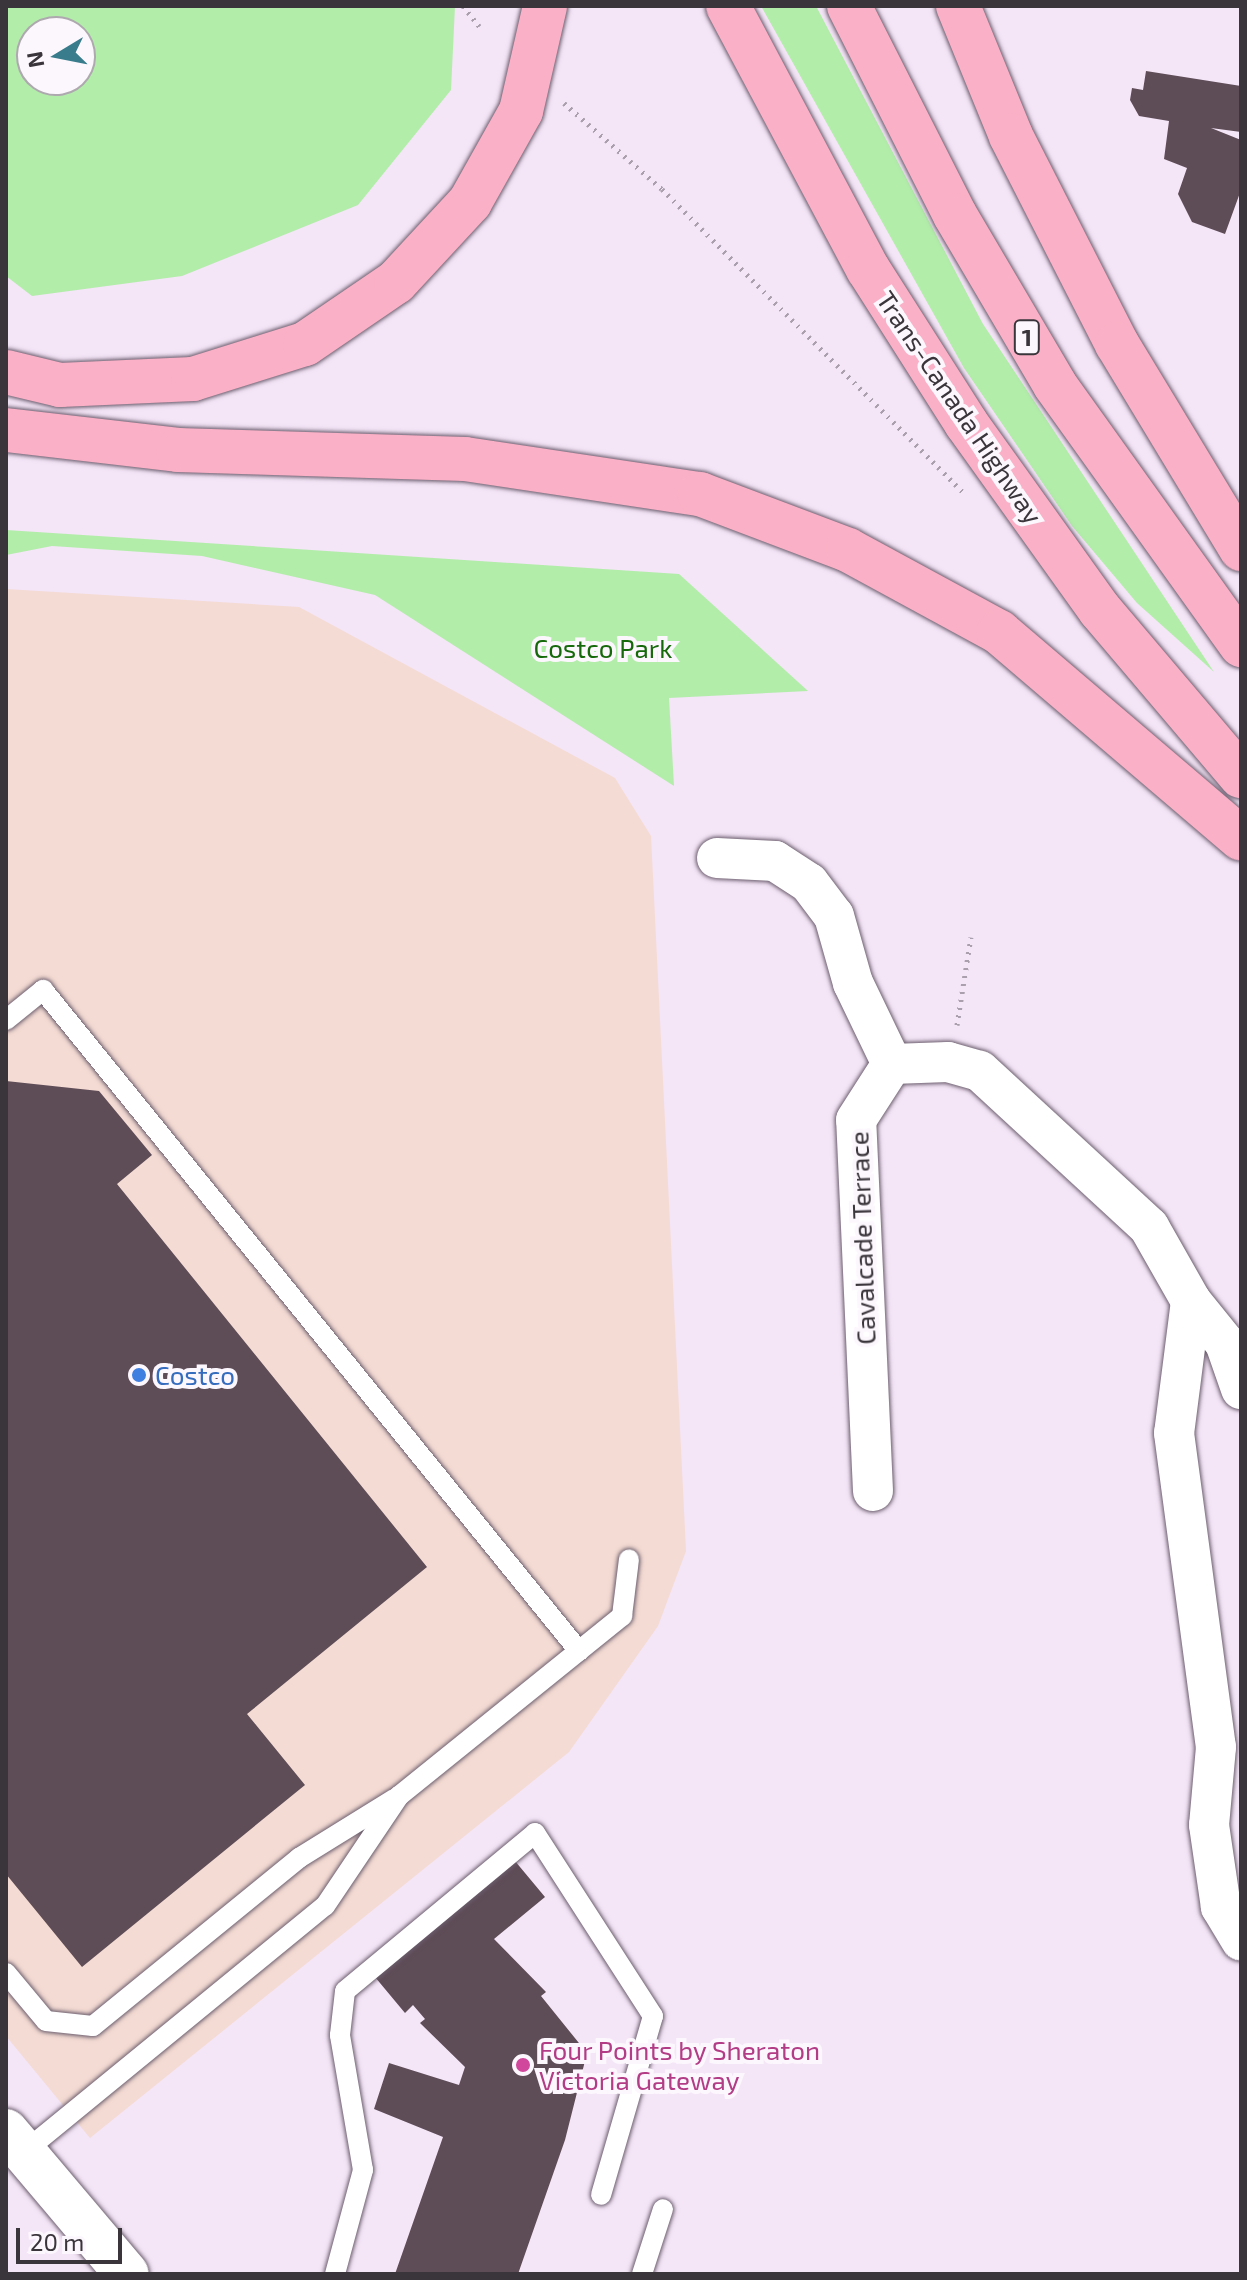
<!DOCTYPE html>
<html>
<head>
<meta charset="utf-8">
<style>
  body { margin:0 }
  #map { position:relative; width:1247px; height:2280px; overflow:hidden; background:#f4e5f7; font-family:"Exo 2",sans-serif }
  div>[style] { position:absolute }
  .commercial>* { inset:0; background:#f4dbd3 }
  .green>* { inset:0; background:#b2edaa }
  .building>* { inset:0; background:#5e4c57 }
  .path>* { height:5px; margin-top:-2.5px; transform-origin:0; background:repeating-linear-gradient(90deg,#aa9fad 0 2px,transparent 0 8px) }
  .roads { filter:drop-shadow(0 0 2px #6c5e6e) drop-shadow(0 0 2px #6c5e6e) }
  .service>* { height:20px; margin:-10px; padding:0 10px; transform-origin:10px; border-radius:10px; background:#fff }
  .minor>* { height:40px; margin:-20px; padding:0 20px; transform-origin:20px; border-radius:20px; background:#fff }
  .tertiary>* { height:44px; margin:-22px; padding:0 22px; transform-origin:22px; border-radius:22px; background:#fff }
  .motorway>* { height:44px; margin:-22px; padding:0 22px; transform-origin:22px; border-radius:22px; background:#fab0c6 }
  .dots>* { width:22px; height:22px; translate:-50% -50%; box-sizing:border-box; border:4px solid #fcf6fd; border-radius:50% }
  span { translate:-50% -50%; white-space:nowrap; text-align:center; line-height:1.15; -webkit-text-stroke:8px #fcf6fd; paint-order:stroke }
  .shield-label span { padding:2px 6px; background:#fcf6fd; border:2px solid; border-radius:6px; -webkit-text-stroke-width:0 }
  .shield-label { font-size:24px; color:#3a343b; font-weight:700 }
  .street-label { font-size:26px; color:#3a343b }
  .park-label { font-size:26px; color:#16690b }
  .shop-label { font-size:26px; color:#366cbe }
  .left { translate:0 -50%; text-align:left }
  .hotel-label { font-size:26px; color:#b23c85 }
  .frame { position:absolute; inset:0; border:8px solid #3a343b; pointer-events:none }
  .north { position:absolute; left:16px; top:16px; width:80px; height:80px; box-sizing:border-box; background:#fcf6fd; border:2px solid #aea8af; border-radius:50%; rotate:260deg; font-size:22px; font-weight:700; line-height:32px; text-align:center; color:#3a343b }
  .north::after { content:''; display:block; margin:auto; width:28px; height:36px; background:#397d8d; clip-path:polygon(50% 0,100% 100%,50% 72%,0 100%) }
  .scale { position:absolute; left:16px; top:2228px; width:106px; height:36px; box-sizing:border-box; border:4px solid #3a343b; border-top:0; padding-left:10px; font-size:24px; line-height:28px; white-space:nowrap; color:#3a343b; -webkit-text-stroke:6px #fcf6fd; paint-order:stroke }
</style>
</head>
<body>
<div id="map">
  <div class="commercial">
    <i style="clip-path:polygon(6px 589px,299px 607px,615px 778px,651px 836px,686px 1551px,658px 1626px,569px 1752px,90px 2138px,6px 2036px)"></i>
  </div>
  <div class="green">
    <i style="clip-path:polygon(evenodd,6px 6px,455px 6px,451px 90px,358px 205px,182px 276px,32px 296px,6px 276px,6px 6px,32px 32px,80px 32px,80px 80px,32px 80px,32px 32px)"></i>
    <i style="clip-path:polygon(761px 6px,816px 6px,983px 324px,1214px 672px,1137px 603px,1072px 526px,964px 368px)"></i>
    <i style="clip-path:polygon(6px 530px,679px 574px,808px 691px,669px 698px,674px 786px,375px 595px,202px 556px,52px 546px,6px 555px)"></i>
  </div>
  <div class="building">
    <i style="clip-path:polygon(1146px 71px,1241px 86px,1241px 132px,1211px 128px,1241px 140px,1241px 190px,1225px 234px,1192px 222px,1178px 194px,1187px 168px,1164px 159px,1169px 121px,1139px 116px,1130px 100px,1132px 88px,1143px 90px)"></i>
    <i style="clip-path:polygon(6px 1081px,99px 1091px,152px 1155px,117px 1184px,427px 1567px,247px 1714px,305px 1785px,82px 1967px,6px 1874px)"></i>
    <i style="clip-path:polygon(510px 1855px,545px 1897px,494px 1939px,546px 1992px,541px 1996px,587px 2053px,565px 2140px,518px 2274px,395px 2274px,443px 2137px,374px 2109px,389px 2063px,459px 2085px,465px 2067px,420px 2023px,425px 2019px,413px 2005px,405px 2013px,370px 1971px)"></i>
  </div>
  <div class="path">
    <i style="left:463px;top:6px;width:26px;rotate:51deg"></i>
    <i style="left:564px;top:103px;width:130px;rotate:41.3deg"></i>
    <i style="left:662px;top:189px;width:427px;rotate:45.2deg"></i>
    <i style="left:957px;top:1025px;width:89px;rotate:-81deg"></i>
  </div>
  <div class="roads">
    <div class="service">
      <i style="left:6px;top:1020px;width:48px;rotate:-39deg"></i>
      <i style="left:43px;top:990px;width:851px;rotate:50.96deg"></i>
      <i style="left:6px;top:1973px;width:62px;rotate:50.2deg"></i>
      <i style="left:46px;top:2021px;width:47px;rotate:6.1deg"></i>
      <i style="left:93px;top:2026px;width:266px;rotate:-39.2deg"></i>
      <i style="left:299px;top:1858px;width:112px;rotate:-31.8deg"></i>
      <i style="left:24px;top:2152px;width:389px;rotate:-39.3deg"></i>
      <i style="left:325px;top:1906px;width:133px;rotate:-56.1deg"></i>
      <i style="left:399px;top:1796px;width:287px;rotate:-38.9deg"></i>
      <i style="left:622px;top:1616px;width:57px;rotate:-83deg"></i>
      <i style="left:335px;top:2274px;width:108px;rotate:-74.9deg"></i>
      <i style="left:363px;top:2170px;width:137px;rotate:-99.7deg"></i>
      <i style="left:340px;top:2035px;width:44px;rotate:-83.5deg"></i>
      <i style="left:345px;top:1991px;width:247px;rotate:-39.7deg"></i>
      <i style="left:535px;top:1833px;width:218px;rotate:57.2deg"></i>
      <i style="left:653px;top:2016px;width:186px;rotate:106.2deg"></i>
      <i style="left:642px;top:2274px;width:68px;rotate:-72.1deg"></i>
    </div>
    <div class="minor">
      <i style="left:717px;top:858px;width:58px;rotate:3deg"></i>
      <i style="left:775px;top:861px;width:40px;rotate:32.9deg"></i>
      <i style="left:809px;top:883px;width:41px;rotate:52.9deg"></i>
      <i style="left:834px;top:916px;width:70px;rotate:74.2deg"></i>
      <i style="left:853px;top:983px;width:90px;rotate:64.3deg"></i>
      <i style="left:892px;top:1064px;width:56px;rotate:-2deg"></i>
      <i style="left:948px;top:1062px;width:33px;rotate:16deg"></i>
      <i style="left:980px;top:1071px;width:230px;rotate:42.7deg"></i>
      <i style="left:1149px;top:1227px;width:85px;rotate:60.4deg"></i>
      <i style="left:1191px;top:1301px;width:54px;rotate:51deg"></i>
      <i style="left:1225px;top:1343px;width:49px;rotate:70.8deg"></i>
      <i style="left:1191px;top:1301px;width:133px;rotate:97.3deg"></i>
      <i style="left:1174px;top:1433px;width:317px;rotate:82.4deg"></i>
      <i style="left:1216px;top:1747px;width:78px;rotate:95.1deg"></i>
      <i style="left:1209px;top:1825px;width:83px;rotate:81.7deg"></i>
      <i style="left:1221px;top:1907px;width:39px;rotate:59deg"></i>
      <i style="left:873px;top:1491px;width:371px;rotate:-92.6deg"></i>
      <i style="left:856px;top:1120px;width:67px;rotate:-57.3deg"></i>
    </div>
    <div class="tertiary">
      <i style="left:6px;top:2131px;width:187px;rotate:49.8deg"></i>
    </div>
    <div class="motorway">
      <i style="left:728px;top:6px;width:298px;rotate:62deg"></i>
      <i style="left:868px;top:269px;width:183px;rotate:57.5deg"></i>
      <i style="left:966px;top:423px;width:230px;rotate:54.4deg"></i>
      <i style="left:1100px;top:610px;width:218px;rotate:49.7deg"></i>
      <i style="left:849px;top:6px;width:234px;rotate:63.1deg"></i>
      <i style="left:955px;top:215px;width:197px;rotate:59.5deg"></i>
      <i style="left:1055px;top:385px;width:320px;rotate:54.4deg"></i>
      <i style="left:958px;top:6px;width:140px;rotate:67.8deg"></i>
      <i style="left:1011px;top:136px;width:233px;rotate:63deg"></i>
      <i style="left:1117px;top:344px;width:240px;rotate:58.8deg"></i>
      <i style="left:6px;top:372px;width:56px;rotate:13.5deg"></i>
      <i style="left:60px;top:385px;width:133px;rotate:-2.6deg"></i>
      <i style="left:193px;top:379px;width:117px;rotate:-17.4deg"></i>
      <i style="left:305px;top:344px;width:110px;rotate:-34.3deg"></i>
      <i style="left:396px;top:282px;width:109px;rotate:-47.2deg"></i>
      <i style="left:470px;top:202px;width:104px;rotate:-60.7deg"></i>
      <i style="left:521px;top:111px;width:108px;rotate:-77.1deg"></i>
      <i style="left:6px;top:430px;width:173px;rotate:6.6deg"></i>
      <i style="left:178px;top:450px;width:287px;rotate:1.8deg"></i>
      <i style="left:465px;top:459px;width:238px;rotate:8.5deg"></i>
      <i style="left:700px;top:494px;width:158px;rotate:20.7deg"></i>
      <i style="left:848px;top:550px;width:172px;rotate:28.5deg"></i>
      <i style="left:999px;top:632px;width:318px;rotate:40.5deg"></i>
    </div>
  </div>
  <div class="dots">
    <i style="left:139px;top:1375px;background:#3f7fe0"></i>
    <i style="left:523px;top:2065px;background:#d1479c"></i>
  </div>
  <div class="shield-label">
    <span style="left:1027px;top:337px">1</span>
  </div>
  <div class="street-label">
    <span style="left:960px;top:407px;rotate:56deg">Trans-Canada Highway</span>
    <span style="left:862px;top:1238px;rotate:-92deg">Cavalcade Terrace</span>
  </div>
  <div class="park-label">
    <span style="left:603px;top:648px">Costco Park</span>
  </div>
  <div class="shop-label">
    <span class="left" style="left:155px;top:1375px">Costco</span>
  </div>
  <div class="hotel-label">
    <span class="left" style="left:539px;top:2065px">Four Points by Sheraton<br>Victoria Gateway</span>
  </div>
  <div class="frame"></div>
  <div class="north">N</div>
  <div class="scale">20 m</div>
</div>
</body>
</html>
